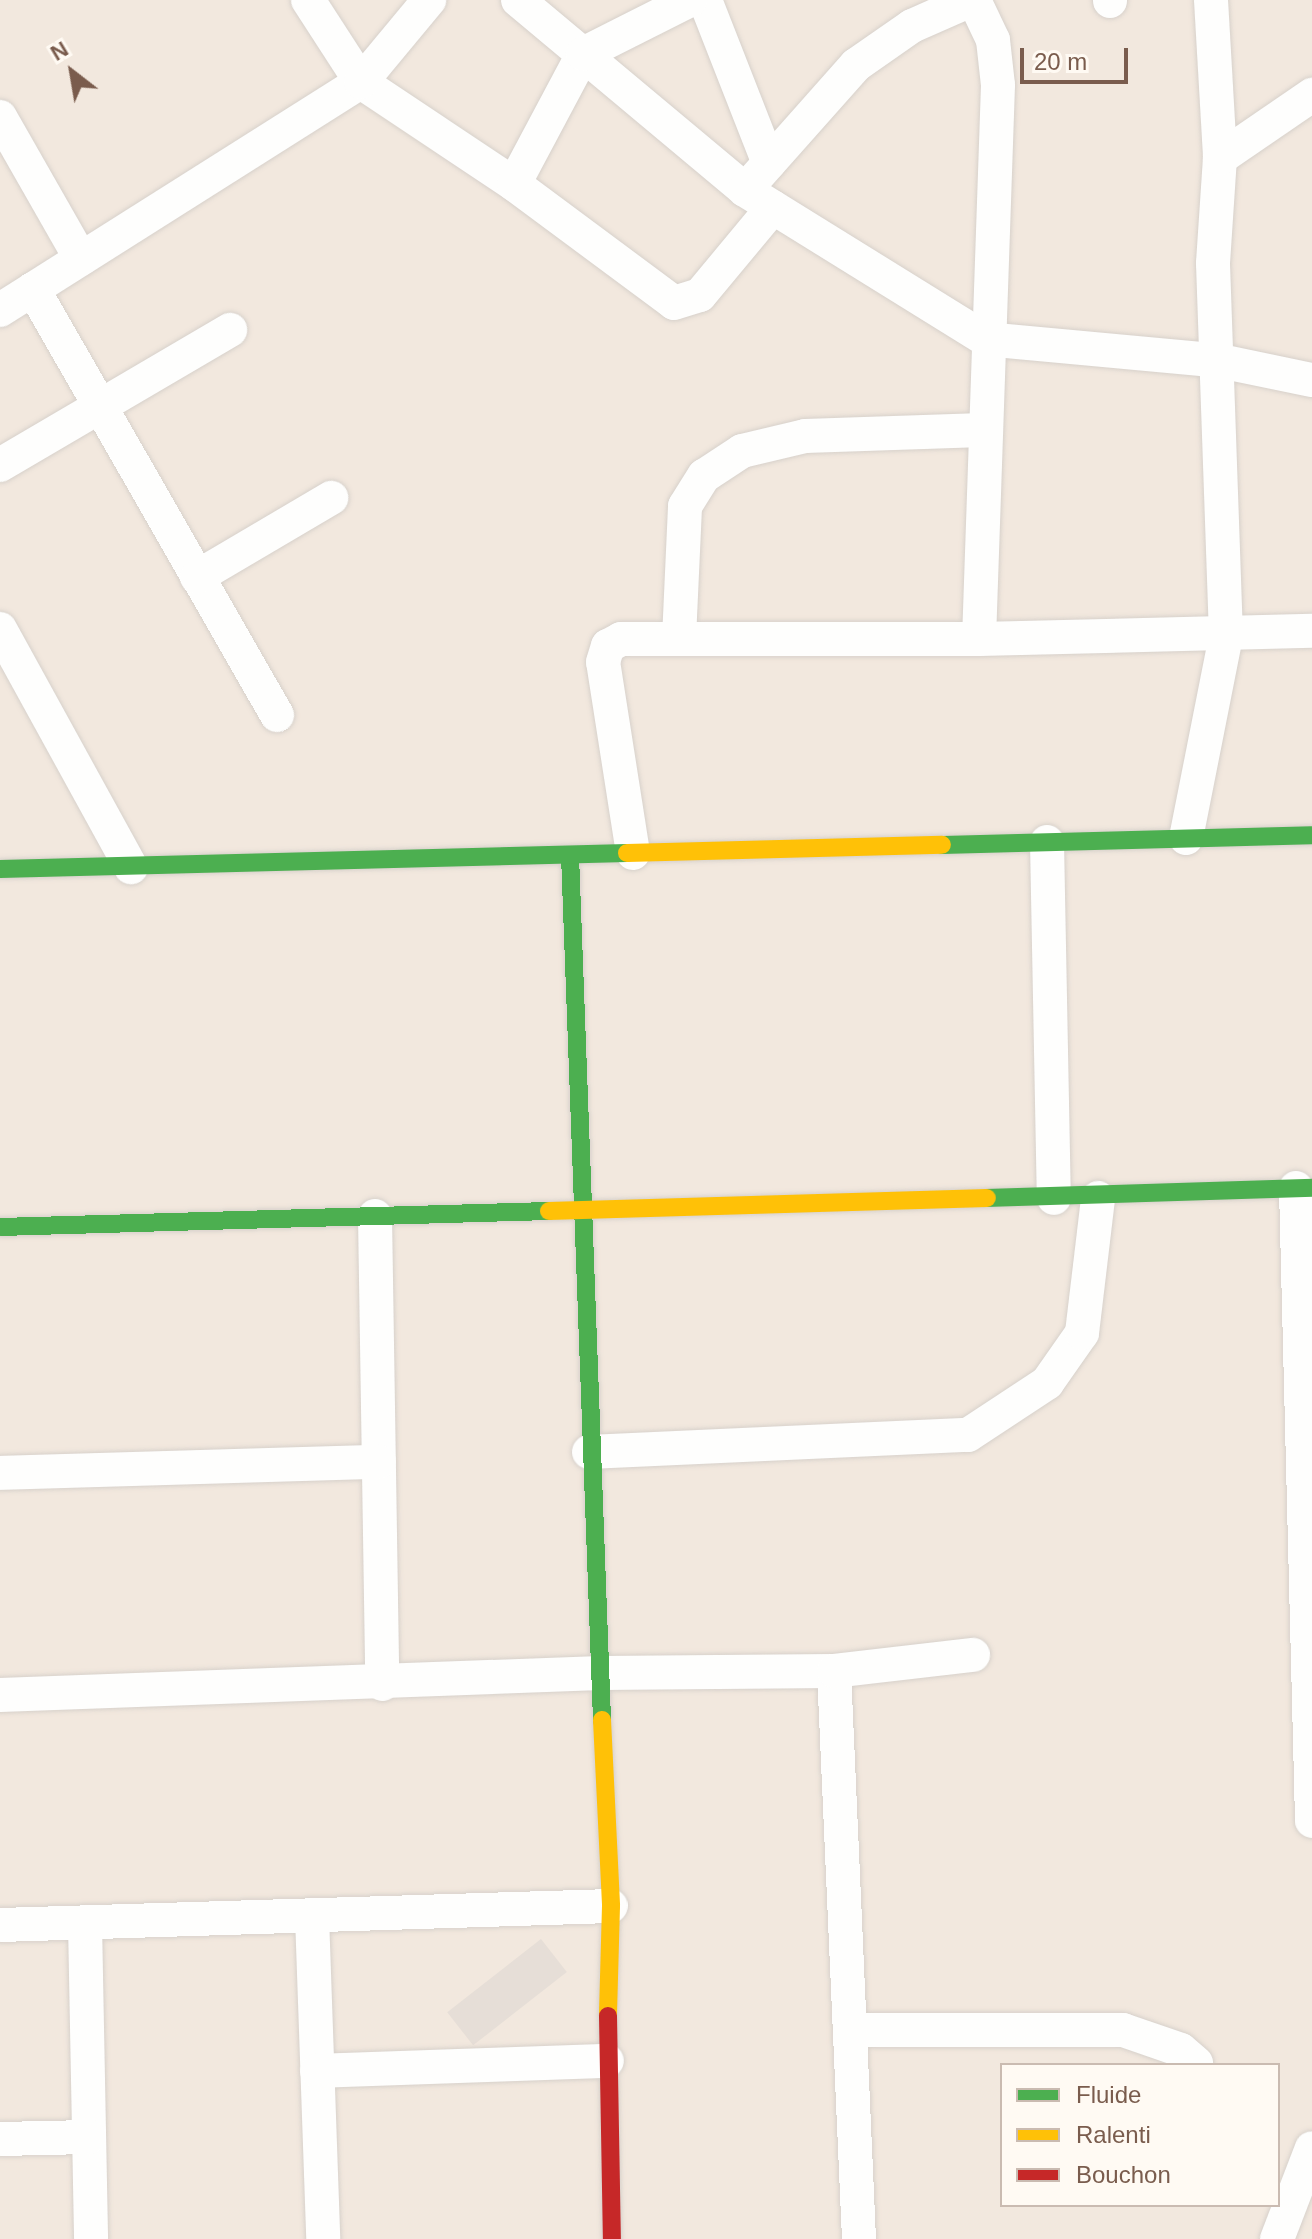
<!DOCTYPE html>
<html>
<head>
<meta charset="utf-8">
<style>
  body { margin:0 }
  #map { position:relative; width:1312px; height:2239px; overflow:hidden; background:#f9f5f0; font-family:Arial,sans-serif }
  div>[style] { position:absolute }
  .residential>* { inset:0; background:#f2e8de }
  .building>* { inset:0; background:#e6ded7; transform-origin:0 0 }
  .roads { filter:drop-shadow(0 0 2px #d7d1cb) drop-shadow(0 0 2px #d7d1cb) }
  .street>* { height:34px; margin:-17px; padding:0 17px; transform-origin:17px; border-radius:17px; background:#fefefd }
  .fast>* { height:18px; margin:-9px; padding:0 9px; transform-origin:9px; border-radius:9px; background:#4caf50 }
  .slow>* { height:18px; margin:-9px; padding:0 9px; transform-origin:9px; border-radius:9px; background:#ffc107 }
  .jam>* { height:18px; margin:-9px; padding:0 9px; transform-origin:9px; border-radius:9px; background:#c62828 }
  span { translate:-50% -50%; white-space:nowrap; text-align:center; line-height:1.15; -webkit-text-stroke:7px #fffaf3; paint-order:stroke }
  .legend { position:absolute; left:1000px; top:2063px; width:280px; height:144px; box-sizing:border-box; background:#fffaf3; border:2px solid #cabbb1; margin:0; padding:10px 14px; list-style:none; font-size:24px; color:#7a5c4d }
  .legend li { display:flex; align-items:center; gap:16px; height:40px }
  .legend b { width:40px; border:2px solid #cabbb1 }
  .north { position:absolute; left:32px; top:32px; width:80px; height:80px; -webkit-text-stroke:6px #fffaf3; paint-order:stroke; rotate:329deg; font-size:22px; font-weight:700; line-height:32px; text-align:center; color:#7a5c4d }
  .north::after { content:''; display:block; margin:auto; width:28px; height:36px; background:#7a5c4d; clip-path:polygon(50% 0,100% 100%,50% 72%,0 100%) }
  .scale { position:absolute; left:1020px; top:48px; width:108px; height:36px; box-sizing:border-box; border:4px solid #7a5c4d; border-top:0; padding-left:10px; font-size:24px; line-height:28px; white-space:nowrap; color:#7a5c4d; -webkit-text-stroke:6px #fffaf3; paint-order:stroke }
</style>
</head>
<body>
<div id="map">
  <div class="residential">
    <i style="clip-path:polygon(evenodd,0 0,1312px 0,1312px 2239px,0 2239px,0 0,1002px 2065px,1278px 2065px,1278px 2205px,1002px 2205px,1002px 2065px)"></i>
  </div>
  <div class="building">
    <i style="left:541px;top:1939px;width:42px;height:119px;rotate:52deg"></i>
  </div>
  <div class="roads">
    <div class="street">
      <i style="left:308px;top:0;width:98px;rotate:57.1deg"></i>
      <i style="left:361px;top:82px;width:184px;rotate:33.7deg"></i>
      <i style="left:514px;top:184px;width:199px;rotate:36.6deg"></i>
      <i style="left:674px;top:303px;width:27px;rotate:-17deg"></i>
      <i style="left:700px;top:295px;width:114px;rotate:-50.3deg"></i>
      <i style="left:518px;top:0;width:296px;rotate:39.9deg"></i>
      <i style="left:745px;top:190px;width:282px;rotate:31.8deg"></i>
      <i style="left:985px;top:339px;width:236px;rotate:5.3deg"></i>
      <i style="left:1220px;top:361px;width:94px;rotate:11.7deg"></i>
      <i style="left:705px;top:0;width:175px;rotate:68.6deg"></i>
      <i style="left:974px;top:0;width:44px;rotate:64.6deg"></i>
      <i style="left:993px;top:40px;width:45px;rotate:83.7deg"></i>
      <i style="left:998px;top:85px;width:554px;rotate:91.96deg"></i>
      <i style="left:1211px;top:0;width:158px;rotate:86.7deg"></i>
      <i style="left:1110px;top:1px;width:1px;rotate:-90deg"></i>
      <i style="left:0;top:117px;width:163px;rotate:60.3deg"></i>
      <i style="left:514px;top:184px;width:147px;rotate:-62deg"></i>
      <i style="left:583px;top:54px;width:120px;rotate:-26.8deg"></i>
      <i style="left:745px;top:190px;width:167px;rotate:-48.4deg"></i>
      <i style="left:856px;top:65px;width:68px;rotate:-34.9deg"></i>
      <i style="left:912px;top:26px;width:64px;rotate:-23.8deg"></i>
      <i style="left:33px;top:289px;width:491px;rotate:60.2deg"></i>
      <i style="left:0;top:310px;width:427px;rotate:-32.3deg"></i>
      <i style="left:361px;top:82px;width:107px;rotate:-50.3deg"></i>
      <i style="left:0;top:465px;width:267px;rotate:-30.4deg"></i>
      <i style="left:197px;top:577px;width:156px;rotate:-30.5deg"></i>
      <i style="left:0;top:629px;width:272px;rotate:61.2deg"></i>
      <i style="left:679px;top:639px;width:133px;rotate:-87.4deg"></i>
      <i style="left:685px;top:506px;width:36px;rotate:-58deg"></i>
      <i style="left:704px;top:476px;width:45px;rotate:-33.3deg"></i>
      <i style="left:742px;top:451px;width:65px;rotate:-13.4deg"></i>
      <i style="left:805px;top:436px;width:178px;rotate:-1.9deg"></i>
      <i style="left:1186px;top:838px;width:206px;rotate:-78.8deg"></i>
      <i style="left:1226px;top:636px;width:373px;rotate:-92deg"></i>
      <i style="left:1213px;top:263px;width:105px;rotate:-86.2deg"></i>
      <i style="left:1220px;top:158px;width:112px;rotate:-34.4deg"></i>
      <i style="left:1047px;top:842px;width:356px;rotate:88.9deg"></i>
      <i style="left:633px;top:853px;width:193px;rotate:-98.9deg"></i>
      <i style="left:603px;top:662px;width:17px;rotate:-73deg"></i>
      <i style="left:608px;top:646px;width:15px;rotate:-28deg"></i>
      <i style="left:621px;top:639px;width:358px"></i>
      <i style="left:979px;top:639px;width:333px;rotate:-1.4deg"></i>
      <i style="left:1296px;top:1188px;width:633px;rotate:88.55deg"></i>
      <i style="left:375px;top:1216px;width:468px;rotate:89.1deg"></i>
      <i style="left:589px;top:1452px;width:379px;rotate:-2.6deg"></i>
      <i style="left:968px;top:1435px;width:95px;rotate:-33.4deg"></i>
      <i style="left:1047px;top:1383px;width:61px;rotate:-55deg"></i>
      <i style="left:1082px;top:1333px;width:136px;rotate:-83.2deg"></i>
      <i style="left:0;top:1473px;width:379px;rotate:-1.7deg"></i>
      <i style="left:834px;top:1671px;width:569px;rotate:87.48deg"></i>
      <i style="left:0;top:1695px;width:601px;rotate:-2.1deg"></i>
      <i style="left:601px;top:1673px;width:233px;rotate:-0.5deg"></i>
      <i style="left:834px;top:1671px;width:140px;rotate:-6.6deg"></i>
      <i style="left:312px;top:1916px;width:323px;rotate:88deg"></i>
      <i style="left:85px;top:1923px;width:316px;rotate:88.9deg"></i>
      <i style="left:0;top:1925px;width:611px;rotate:-1.78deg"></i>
      <i style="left:851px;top:2030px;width:272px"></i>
      <i style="left:1123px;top:2030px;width:61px;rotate:19deg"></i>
      <i style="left:1181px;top:2050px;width:20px;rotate:41deg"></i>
      <i style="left:317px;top:2071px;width:290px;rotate:-2deg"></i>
      <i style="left:0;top:2139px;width:89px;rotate:-1.3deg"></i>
      <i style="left:1277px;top:2239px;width:97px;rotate:-69deg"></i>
    </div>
    <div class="fast">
      <i style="left:942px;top:845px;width:370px;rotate:-1.5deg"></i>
      <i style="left:570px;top:855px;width:866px;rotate:87.88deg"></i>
      <i style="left:0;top:869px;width:627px;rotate:-1.46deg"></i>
      <i style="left:987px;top:1198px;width:325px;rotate:-1.8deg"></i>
      <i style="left:0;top:1227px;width:549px;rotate:-1.67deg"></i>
    </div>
    <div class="slow">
      <i style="left:627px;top:853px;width:315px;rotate:-1.5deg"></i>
      <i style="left:549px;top:1211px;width:438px;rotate:-1.7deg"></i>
      <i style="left:602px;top:1720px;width:186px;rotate:87.2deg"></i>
      <i style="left:611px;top:1906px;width:110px;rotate:91.6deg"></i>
    </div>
    <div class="jam">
      <i style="left:608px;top:2016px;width:223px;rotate:89deg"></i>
    </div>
  </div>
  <ul class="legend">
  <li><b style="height:10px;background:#4caf50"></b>Fluide</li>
  <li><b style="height:10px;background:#ffc107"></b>Ralenti</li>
  <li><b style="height:10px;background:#c62828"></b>Bouchon</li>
  </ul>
  <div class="north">N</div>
  <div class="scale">20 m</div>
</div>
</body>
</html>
